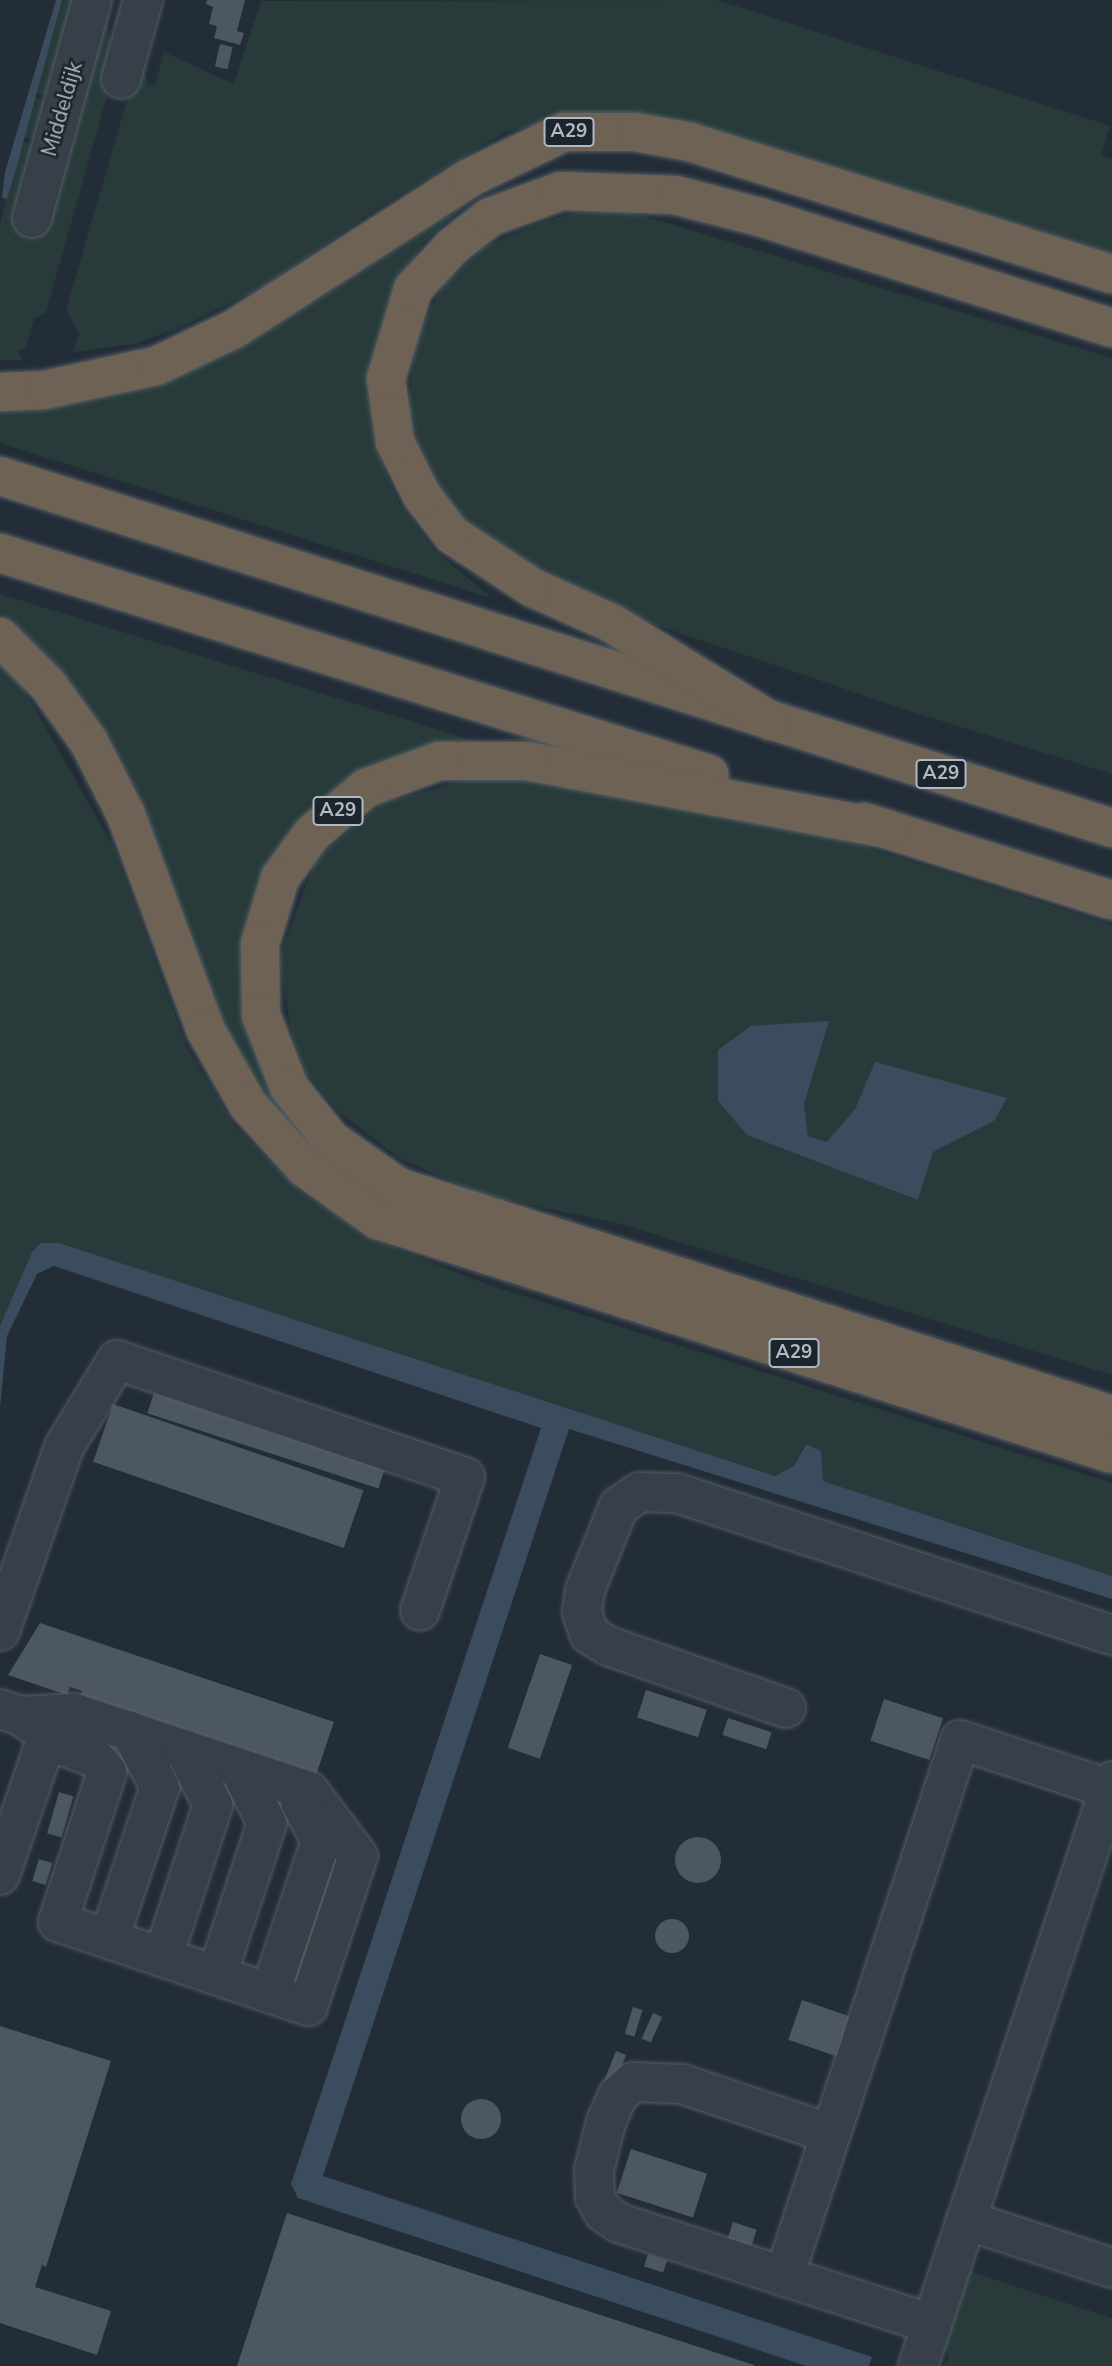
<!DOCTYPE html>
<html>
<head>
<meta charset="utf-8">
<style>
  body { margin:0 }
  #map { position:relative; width:1112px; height:2366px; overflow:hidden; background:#232d37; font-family:"Nunito Sans",sans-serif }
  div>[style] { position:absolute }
  .green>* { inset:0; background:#283b3a; transform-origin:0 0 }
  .water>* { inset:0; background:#3a4c5e }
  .building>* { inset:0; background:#4c5762; transform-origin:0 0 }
  .round { border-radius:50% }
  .roads { filter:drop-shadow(0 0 2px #545d65) drop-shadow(0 0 2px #545d65) }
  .minor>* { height:38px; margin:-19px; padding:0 19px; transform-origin:19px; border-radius:19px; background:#373f48 }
  .highway>* { height:38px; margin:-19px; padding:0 19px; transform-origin:19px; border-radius:19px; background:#6d6254 }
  span { translate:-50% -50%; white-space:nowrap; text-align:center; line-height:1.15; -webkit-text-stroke:5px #1c242c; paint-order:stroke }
  .shield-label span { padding:2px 5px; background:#1c242c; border:2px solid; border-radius:5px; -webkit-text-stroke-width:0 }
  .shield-label { font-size:19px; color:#b1bac4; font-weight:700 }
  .street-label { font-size:21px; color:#b1bac4 }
</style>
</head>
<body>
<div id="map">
  <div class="green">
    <i style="clip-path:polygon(62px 0,83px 0,58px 98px,36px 93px)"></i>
    <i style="clip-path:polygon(717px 0,1110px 126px,1101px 155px,1112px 159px,1112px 270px,566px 119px,505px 132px,372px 212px,263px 287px,179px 328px,135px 344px,73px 352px,79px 334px,66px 310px,140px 56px,148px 84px,155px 85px,164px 52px,234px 84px,261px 1px)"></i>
    <i style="clip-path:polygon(99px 20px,107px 23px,110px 37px,112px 78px,46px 312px,34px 319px,25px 349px,18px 350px,22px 360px,0 360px,0 224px,22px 142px,44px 147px)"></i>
    <i style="left:34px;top:97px;width:24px;height:41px;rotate:15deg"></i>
    <i style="clip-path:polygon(475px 197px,422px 244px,398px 289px,369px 397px,379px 456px,398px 501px,434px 550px,492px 598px,0 443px,0 407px,233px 345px,329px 293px,416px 226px)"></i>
    <i style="clip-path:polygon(627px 211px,1112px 358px,1112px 774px,913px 712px,567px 595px,451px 514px,416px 458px,409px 406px,415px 337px,445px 283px,487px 246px,536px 224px,576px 213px)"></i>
    <i style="clip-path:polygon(0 594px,488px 745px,412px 754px,263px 881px,294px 1119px,286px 1123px,240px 1062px,203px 977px,0 621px)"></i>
    <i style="clip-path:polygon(0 663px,18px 679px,114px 848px,186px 1046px,234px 1125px,299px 1191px,384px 1244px,489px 1285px,1112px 1483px,1112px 1576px,823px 1481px,821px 1451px,805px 1444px,794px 1466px,775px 1476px,32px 1252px,0 1326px)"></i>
    <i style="clip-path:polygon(evenodd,508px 769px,738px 807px,1112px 925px,1112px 1375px,621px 1224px,483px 1195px,401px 1159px,340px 1113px,306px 1073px,292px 1036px,279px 958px,316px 859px,382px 803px,508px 769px,828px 1021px,804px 1104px,808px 1136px,827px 1143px,855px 1109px,875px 1063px,1006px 1098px,933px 1152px,918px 1200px,747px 1135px,828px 1021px)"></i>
    <i style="clip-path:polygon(969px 2271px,1112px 2318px,1112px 2366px,941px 2366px,949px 2360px,947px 2352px,940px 2348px)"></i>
  </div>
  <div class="water">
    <i style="clip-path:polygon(56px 0,62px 0,16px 169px,7px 199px,2px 198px,5px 172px)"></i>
    <i style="clip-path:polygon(829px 1021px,804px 1104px,808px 1136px,827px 1142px,855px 1109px,875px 1062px,1007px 1098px,995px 1120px,933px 1152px,918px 1200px,747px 1135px,718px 1101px,718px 1050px,751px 1026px)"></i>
    <i style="clip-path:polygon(41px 1243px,59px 1243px,775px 1476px,794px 1466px,806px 1444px,821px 1451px,823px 1481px,1112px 1576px,1112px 1599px,569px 1429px,323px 2176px,872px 2357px,869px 2366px,806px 2366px,298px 2198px,291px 2184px,541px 1428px,54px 1266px,37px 1274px,7px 1336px,0 1408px,0 1326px,32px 1252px)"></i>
  </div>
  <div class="building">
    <i style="clip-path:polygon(207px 0,245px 0,237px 31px,244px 33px,240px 45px,214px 38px,217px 26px,209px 24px,213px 7px,206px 4px)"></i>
    <i style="left:220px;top:44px;width:13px;height:23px;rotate:13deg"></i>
    <i style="left:164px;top:1362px;width:243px;height:54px;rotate:18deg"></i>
    <i style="left:113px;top:1404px;width:265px;height:61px;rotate:19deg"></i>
    <i style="clip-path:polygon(40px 1623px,334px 1722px,315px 1778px,79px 1699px,82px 1691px,70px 1687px,67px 1695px,8px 1675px)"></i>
    <i style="left:540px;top:1654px;width:34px;height:99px;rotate:19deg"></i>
    <i style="left:646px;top:1690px;width:64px;height:29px;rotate:18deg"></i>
    <i style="left:884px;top:1699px;width:62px;height:44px;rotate:18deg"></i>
    <i style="left:728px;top:1718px;width:46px;height:18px;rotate:18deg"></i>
    <i style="left:59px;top:1792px;width:15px;height:43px;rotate:16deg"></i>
    <i class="round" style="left:675px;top:1837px;width:46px;height:46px"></i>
    <i style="left:39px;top:1859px;width:14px;height:23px;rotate:17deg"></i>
    <i class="round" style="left:655px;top:1919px;width:34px;height:34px"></i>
    <i style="left:802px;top:2000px;width:53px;height:42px;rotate:19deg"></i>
    <i style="left:633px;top:2007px;width:10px;height:28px;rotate:17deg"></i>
    <i style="left:653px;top:2013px;width:10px;height:28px;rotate:24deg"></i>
    <i style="clip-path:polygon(0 2026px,111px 2061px,46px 2267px,42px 2265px,35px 2287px,111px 2311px,97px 2355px,0 2323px)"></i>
    <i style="left:616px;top:2051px;width:11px;height:32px;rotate:22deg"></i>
    <i class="round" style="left:461px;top:2099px;width:40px;height:40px"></i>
    <i style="left:631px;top:2149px;width:80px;height:46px;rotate:18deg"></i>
    <i style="clip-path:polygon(287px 2213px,754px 2365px,754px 2366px,237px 2366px)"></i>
    <i style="left:733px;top:2222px;width:25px;height:25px;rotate:18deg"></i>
    <i style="left:648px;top:2254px;width:20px;height:13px;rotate:18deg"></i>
  </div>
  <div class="roads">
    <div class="minor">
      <i style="left:121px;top:79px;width:82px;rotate:-74.4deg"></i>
      <i style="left:32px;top:218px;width:226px;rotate:-74.6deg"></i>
      <i style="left:0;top:1631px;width:195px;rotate:-70.8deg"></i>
      <i style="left:64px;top:1447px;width:102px;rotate:-58.7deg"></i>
      <i style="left:117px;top:1360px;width:367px;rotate:18.6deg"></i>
      <i style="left:465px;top:1477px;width:141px;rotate:108.6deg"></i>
      <i style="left:786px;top:1708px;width:188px;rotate:-160.8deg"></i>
      <i style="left:608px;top:1646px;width:22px;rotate:-148deg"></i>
      <i style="left:589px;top:1634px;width:23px;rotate:-108deg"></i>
      <i style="left:582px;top:1612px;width:22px;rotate:-82deg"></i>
      <i style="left:585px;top:1590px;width:91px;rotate:-68deg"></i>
      <i style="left:619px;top:1506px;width:25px;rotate:-34deg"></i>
      <i style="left:640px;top:1492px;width:37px;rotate:2deg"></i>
      <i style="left:677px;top:1493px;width:458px;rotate:18.1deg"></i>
      <i style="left:0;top:1709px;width:22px;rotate:18deg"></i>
      <i style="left:21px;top:1716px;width:52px;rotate:35.5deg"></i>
      <i style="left:63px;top:1746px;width:33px;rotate:20deg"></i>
      <i style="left:94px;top:1757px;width:20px;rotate:49deg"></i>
      <i style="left:107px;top:1772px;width:158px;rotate:108.1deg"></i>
      <i style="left:58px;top:1922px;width:264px;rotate:18.6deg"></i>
      <i style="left:308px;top:2006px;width:158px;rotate:-71.6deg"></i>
      <i style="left:358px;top:1856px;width:81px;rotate:-127deg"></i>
      <i style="left:309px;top:1791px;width:247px;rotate:-161.6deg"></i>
      <i style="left:75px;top:1713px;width:54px;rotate:176.8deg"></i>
      <i style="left:0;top:1875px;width:148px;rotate:-71.1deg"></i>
      <i style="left:109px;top:1939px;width:160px;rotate:-71.5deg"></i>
      <i style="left:160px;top:1787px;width:64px;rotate:-118.2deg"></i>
      <i style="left:163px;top:1957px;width:160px;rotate:-71.8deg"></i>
      <i style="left:213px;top:1805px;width:63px;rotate:-117.4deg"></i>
      <i style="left:217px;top:1975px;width:160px;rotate:-71.8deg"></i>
      <i style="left:267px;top:1823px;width:63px;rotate:-117.4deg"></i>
      <i style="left:270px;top:1993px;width:160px;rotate:-71.5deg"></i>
      <i style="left:321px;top:1841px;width:44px;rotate:-118.3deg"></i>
      <i style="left:831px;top:2134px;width:157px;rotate:-161.4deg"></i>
      <i style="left:682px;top:2084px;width:49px;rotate:-177.7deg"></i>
      <i style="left:633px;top:2082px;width:20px;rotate:139deg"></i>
      <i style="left:618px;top:2095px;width:30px;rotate:114deg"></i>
      <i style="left:606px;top:2122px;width:49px;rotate:104deg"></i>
      <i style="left:594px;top:2170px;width:27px;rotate:88deg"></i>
      <i style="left:595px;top:2197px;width:18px;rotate:61deg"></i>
      <i style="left:604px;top:2213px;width:18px;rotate:34deg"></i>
      <i style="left:619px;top:2223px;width:329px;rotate:17.9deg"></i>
      <i style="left:966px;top:2220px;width:154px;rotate:18.2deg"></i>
      <i style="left:784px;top:2277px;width:565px;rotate:-71.85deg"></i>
      <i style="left:960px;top:1740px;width:157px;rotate:18.2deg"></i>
      <i style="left:918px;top:2366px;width:616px;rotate:-71.65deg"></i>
    </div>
    <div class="highway">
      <i style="left:0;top:392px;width:44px;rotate:-2.6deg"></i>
      <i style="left:44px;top:390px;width:115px;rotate:-12.1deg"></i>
      <i style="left:156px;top:366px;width:86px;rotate:-25.4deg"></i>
      <i style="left:234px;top:329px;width:279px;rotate:-32.7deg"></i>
      <i style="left:469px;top:178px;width:106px;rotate:-25.8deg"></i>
      <i style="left:564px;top:132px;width:71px"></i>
      <i style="left:635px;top:132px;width:56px;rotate:10.3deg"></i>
      <i style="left:690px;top:142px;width:442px;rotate:17.4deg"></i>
      <i style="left:0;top:476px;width:1166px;rotate:17.57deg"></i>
      <i style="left:0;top:553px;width:743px;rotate:17.31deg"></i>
      <i style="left:0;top:637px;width:68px;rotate:45deg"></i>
      <i style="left:48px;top:685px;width:70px;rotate:54.3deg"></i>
      <i style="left:89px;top:742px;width:82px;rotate:63.1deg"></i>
      <i style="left:126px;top:815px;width:228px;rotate:69.7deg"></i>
      <i style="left:205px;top:1029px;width:87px;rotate:60.5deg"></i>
      <i style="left:248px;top:1105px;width:85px;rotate:47.9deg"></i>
      <i style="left:305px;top:1168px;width:90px;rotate:35.5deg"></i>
      <i style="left:378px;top:1220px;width:770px;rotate:17.68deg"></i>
      <i style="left:771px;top:721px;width:188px;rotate:-148.5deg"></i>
      <i style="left:611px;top:623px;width:85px;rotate:-155.8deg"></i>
      <i style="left:533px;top:588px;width:97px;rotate:-146.8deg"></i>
      <i style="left:452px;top:535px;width:49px;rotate:-127.6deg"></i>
      <i style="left:422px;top:496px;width:60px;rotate:-116.6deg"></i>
      <i style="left:395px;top:442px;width:64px;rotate:-98.1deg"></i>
      <i style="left:386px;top:379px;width:94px;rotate:-73.3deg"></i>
      <i style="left:413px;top:289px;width:59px;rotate:-47.1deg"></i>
      <i style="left:453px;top:246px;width:47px;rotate:-38.1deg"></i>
      <i style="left:490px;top:217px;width:76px;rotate:-20.1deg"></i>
      <i style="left:561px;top:191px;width:114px;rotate:2deg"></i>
      <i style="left:675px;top:195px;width:88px;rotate:14.5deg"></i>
      <i style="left:760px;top:217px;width:369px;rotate:17.5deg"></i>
      <i style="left:864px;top:822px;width:260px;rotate:17.5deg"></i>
      <i style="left:887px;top:829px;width:366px;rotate:-169.3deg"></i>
      <i style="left:527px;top:761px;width:88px;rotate:180deg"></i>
      <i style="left:439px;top:761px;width:78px;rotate:159.7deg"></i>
      <i style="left:366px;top:788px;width:71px;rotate:139.6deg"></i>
      <i style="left:312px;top:834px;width:54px;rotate:126deg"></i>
      <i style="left:280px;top:878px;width:69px;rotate:106.9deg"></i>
      <i style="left:260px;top:944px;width:71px;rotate:89.2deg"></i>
      <i style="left:261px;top:1015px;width:77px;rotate:68.7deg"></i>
      <i style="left:289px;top:1087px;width:68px;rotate:51.6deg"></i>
      <i style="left:331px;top:1140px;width:82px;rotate:35deg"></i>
      <i style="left:398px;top:1187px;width:750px;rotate:17.71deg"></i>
    </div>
  </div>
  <div class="shield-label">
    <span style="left:569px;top:132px">A29</span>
    <span style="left:941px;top:774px">A29</span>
    <span style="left:338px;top:811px">A29</span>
    <span style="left:794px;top:1353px">A29</span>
  </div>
  <div class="street-label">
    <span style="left:62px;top:109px;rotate:-74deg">Middeldijk</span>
  </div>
</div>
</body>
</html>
